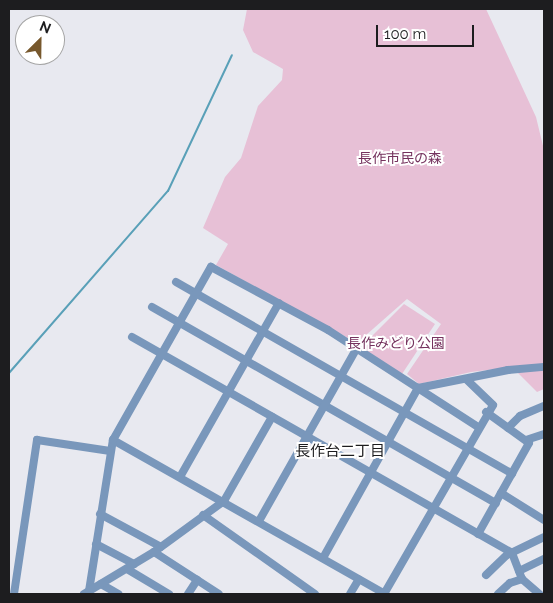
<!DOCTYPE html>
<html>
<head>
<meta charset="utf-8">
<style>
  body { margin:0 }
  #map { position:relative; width:553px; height:603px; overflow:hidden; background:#e8e9f0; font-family:Raleway,"Noto Sans JP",sans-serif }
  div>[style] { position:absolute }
  .green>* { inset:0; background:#e7c0d6 }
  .stream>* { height:2px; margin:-1px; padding:0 1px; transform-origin:1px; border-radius:1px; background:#59a0b8 }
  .minor>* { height:8px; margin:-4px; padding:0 4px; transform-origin:4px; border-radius:4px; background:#7997bb }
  span { translate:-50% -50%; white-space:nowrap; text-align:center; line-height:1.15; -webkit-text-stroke:4px #fff; paint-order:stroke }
  .park-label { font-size:14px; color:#75325e }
  .neighbourhood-label { font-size:15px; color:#1d1d1f }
  .frame { position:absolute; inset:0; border:10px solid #1d1d1f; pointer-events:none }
  .north { position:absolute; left:15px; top:15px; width:50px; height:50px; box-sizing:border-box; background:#fff; border:1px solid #a5a5a5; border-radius:50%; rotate:23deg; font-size:14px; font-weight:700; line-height:20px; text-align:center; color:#1d1d1f }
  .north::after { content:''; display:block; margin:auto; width:18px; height:22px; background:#77582d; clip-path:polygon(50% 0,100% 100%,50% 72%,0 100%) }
  .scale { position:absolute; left:376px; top:25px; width:98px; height:22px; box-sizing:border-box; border:2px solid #1d1d1f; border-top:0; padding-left:6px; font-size:15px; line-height:18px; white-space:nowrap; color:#1d1d1f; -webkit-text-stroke:4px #fff; paint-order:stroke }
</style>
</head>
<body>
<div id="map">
  <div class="green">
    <i style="clip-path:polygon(247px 9px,486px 9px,536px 117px,544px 150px,544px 389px,537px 392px,512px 367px,471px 372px,419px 384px,407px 374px,441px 324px,407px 299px,357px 343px,216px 265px,228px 244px,203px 228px,225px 177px,241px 158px,258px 106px,282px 80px,283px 69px,253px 52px,243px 30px)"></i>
    <i style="clip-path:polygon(404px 304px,435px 324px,402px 374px,361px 347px)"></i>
  </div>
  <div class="stream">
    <i style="left:9px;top:373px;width:242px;rotate:-48.9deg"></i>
    <i style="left:168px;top:191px;width:150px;rotate:-64.8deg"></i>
  </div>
  <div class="minor">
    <i style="left:176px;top:282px;width:387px;rotate:29.7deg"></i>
    <i style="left:152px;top:307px;width:396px;rotate:29.7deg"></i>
    <i style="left:132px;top:337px;width:437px;rotate:29.6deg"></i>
    <i style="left:512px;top:553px;width:28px;rotate:69deg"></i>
    <i style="left:508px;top:428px;width:17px;rotate:-45deg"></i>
    <i style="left:520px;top:416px;width:26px;rotate:-23deg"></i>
    <i style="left:113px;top:440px;width:313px;rotate:29.5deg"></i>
    <i style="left:526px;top:440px;width:19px;rotate:-18deg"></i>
    <i style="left:180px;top:477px;width:200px;rotate:-60.4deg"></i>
    <i style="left:501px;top:493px;width:51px;rotate:32.1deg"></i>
    <i style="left:100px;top:514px;width:69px;rotate:28.4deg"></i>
    <i style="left:203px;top:515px;width:137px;rotate:35.2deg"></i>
    <i style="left:259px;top:521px;width:199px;rotate:-60.5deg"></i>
    <i style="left:478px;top:534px;width:104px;rotate:-60.7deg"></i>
    <i style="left:529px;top:443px;width:53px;rotate:-144.2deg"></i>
    <i style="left:96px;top:544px;width:43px;rotate:27.8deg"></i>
    <i style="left:154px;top:552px;width:77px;rotate:32.9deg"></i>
    <i style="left:323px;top:558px;width:195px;rotate:-60.8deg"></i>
    <i style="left:418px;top:388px;width:92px;rotate:-11.3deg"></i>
    <i style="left:508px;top:370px;width:36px;rotate:-5deg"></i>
    <i style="left:127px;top:569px;width:49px;rotate:30.8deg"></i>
    <i style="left:519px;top:571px;width:28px;rotate:-26deg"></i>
    <i style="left:486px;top:575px;width:29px;rotate:-44deg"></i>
    <i style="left:507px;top:555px;width:41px;rotate:-25.9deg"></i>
    <i style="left:101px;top:584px;width:20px;rotate:30deg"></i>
    <i style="left:89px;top:591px;width:153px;rotate:-81deg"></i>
    <i style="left:113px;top:440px;width:199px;rotate:-60.5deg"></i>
    <i style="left:211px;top:267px;width:133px;rotate:28.3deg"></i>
    <i style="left:328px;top:330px;width:179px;rotate:32.9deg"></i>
    <i style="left:14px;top:594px;width:156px;rotate:-81.5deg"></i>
    <i style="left:37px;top:440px;width:74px;rotate:8.6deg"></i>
    <i style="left:84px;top:594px;width:82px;rotate:-31deg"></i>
    <i style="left:154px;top:552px;width:87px;rotate:-36.1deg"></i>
    <i style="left:224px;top:501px;width:97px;rotate:-60.3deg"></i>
    <i style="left:188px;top:594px;width:17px;rotate:-57deg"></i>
    <i style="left:350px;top:594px;width:17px;rotate:-59deg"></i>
    <i style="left:384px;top:594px;width:218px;rotate:-60deg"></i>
    <i style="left:493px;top:405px;width:37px;rotate:-136deg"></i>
    <i style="left:498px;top:594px;width:16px;rotate:-43deg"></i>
    <i style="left:510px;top:583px;width:13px;rotate:-18deg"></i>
    <i style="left:522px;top:579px;width:23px;rotate:41deg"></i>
  </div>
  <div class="park-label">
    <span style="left:400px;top:158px">長作市民の森</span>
    <span style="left:396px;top:343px">長作みどり公園</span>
  </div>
  <div class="neighbourhood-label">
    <span style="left:340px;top:452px">長作台二丁目</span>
  </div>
  <div class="frame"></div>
  <div class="north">N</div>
  <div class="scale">100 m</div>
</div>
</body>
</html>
